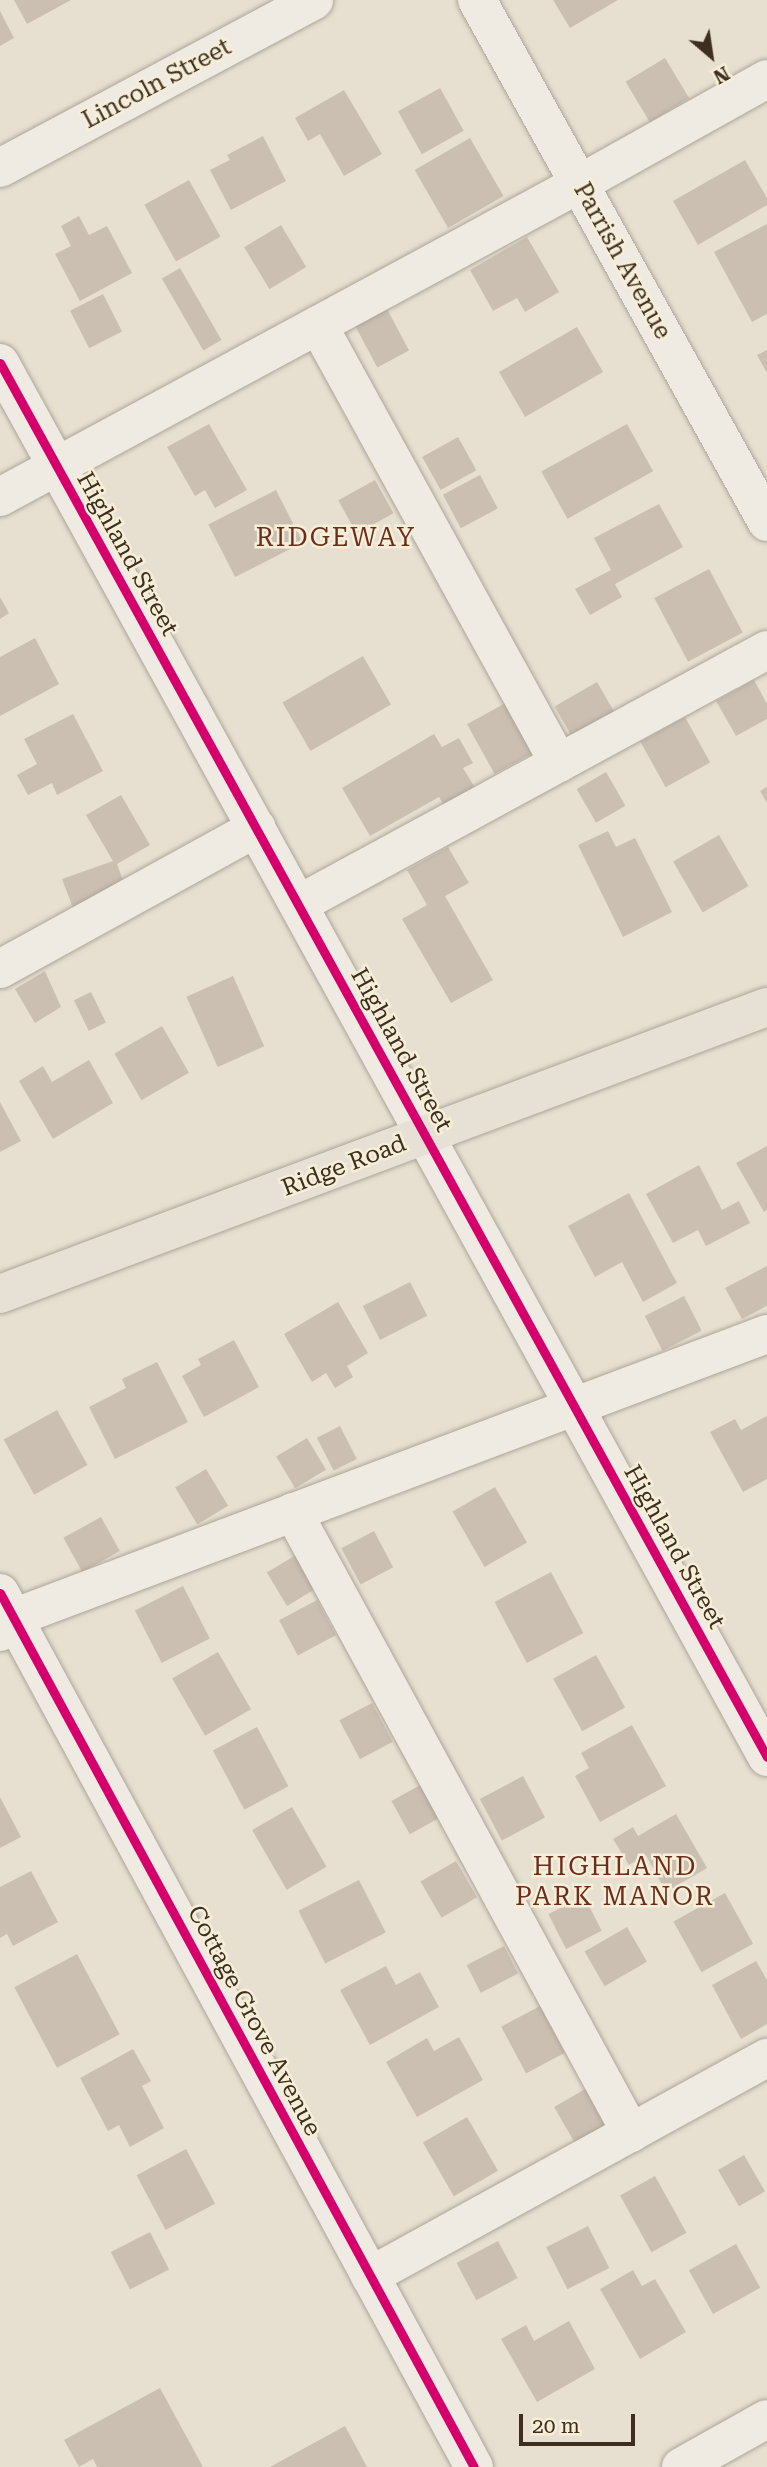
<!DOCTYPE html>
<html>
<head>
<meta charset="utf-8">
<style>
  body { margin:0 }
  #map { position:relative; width:767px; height:2467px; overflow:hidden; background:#e7e0d1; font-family:"Roboto Serif",serif }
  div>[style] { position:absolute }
  .building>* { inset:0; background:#cbbfb2; transform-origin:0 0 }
  .roads { filter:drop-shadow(0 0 2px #ada599) drop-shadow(0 0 2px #ada599) }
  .minor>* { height:38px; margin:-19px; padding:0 19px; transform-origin:19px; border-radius:19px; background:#efebe3 }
  .major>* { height:38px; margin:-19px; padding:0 19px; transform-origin:19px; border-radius:19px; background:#e6e1d4 }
  .cycleway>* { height:9px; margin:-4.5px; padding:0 4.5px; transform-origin:4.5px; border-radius:4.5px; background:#d6006c }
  span { translate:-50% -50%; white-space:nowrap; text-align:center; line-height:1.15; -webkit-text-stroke:5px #f7eed8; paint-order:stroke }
  .street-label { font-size:24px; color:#3d2e20 }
  .neighbourhood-label { font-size:26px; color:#6b2e1e; letter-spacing:2px }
  .north { position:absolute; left:676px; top:21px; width:70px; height:70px; -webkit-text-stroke:5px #f7eed8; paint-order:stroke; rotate:151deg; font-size:19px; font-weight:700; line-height:28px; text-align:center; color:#3d2e20 }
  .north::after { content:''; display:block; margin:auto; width:24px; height:32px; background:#3d2e20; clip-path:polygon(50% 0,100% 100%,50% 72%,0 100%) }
  .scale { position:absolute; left:519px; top:2414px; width:116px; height:32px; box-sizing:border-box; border:4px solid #3d2e20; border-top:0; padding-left:9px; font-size:21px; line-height:24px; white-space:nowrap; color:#3d2e20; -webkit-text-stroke:5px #f7eed8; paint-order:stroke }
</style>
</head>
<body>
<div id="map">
  <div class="building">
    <i style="clip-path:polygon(14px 0,71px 0,27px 24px)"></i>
    <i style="clip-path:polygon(553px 0,618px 0,570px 28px)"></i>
    <i style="clip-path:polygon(0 11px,14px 38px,0 46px)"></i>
    <i style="left:665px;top:58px;width:47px;height:46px;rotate:59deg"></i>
    <i style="left:440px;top:88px;width:49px;height:48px;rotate:61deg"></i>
    <i style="clip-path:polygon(344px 90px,382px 154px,344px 176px,320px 134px,308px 141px,295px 118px)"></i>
    <i style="clip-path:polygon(263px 136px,286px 181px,231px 210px,210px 170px,230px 160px,227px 155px)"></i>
    <i style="left:470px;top:138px;width:67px;height:64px;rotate:60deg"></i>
    <i style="clip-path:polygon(745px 160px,767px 198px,767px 205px,698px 245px,673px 201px)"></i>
    <i style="left:189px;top:180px;width:65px;height:51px;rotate:61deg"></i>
    <i style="clip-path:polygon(79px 216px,89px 235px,107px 226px,132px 273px,80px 301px,55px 254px,71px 246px,61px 226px)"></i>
    <i style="clip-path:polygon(767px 224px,767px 314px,752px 322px,714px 252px)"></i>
    <i style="left:281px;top:225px;width:49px;height:43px;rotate:59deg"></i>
    <i style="clip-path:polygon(527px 237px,559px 292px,525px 312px,517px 298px,493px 311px,470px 270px)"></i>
    <i style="left:180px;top:268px;width:83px;height:21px;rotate:60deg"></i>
    <i style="left:103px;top:294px;width:42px;height:37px;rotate:63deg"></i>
    <i style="left:387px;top:309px;width:47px;height:36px;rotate:62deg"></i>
    <i style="left:577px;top:327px;width:52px;height:90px;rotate:60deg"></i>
    <i style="clip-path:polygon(767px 350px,767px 373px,757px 355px)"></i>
    <i style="clip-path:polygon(209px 424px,247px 490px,215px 508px,205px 490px,195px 496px,167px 447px)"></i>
    <i style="left:627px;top:424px;width:54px;height:98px;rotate:61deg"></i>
    <i style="left:458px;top:437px;width:38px;height:41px;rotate:61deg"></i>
    <i style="left:480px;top:475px;width:38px;height:42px;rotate:62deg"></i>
    <i style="left:375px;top:480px;width:38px;height:42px;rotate:61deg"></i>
    <i style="left:276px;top:490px;width:59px;height:76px;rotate:63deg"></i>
    <i style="clip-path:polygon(659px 504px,683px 547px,615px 584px,622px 597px,590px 615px,575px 589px,611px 570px,594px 538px)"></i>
    <i style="left:709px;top:569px;width:72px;height:62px;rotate:62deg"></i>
    <i style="clip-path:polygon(0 597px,9px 613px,0 619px)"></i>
    <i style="clip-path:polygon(35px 638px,59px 684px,0 716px,0 657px)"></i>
    <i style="left:363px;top:656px;width:56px;height:93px;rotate:60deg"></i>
    <i style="clip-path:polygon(754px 680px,767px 704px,767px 719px,736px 736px,716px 701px)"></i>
    <i style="left:597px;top:682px;width:38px;height:49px;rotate:60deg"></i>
    <i style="left:509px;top:701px;width:57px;height:48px;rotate:61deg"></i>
    <i style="clip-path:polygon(73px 714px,103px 771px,57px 795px,52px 783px,28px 795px,17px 775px,37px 764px,24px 739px)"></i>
    <i style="left:685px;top:717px;width:52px;height:51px;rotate:61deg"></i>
    <i style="clip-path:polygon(434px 734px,442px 747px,459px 738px,473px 763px,463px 768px,477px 791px,446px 809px,439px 797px,370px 836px,342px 788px)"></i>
    <i style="left:606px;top:772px;width:39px;height:34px;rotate:60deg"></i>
    <i style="clip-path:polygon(767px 787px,767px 803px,760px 791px)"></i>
    <i style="clip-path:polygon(121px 795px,150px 845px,117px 864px,126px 889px,73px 908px,62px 879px,113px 861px,86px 815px)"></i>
    <i style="clip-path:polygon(608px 831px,616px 847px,635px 838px,672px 912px,623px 937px,578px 845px)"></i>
    <i style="left:719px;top:835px;width:59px;height:53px;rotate:60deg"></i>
    <i style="clip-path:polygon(448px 847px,469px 883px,445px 896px,493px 980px,451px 1003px,402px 919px,427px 905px,407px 870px)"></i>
    <i style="clip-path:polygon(45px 971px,61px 1007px,35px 1023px,15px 989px)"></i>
    <i style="left:233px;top:976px;width:77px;height:51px;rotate:66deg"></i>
    <i style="left:91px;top:992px;width:34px;height:19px;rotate:64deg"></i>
    <i style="left:162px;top:1026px;width:54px;height:55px;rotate:60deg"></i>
    <i style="clip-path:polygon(89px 1060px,113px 1103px,53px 1139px,19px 1081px,43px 1066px,52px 1082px)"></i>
    <i style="clip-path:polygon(0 1102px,21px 1141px,0 1152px)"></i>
    <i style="clip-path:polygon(767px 1146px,767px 1210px,764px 1212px,736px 1163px)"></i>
    <i style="clip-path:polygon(699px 1165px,722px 1210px,739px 1201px,750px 1223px,706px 1246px,698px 1230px,673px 1243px,646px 1194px)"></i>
    <i style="clip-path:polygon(629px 1193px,677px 1283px,643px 1302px,622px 1262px,595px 1277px,568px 1226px)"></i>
    <i style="clip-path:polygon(767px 1266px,767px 1306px,742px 1319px,725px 1288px)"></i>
    <i style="left:410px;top:1282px;width:38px;height:53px;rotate:63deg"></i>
    <i style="left:684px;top:1296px;width:39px;height:44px;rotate:63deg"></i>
    <i style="clip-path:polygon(338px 1302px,368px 1353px,347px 1366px,353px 1377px,335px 1388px,326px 1373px,312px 1382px,284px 1334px)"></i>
    <i style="clip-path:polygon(234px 1340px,259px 1387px,204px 1417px,182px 1376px,201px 1365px,198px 1359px)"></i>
    <i style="clip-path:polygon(157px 1362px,188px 1422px,115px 1459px,89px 1407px,126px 1388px,122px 1379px)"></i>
    <i style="left:57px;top:1410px;width:63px;height:61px;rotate:61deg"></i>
    <i style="clip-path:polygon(767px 1416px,767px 1479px,743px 1492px,710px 1432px,735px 1419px,741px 1430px)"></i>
    <i style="left:340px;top:1426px;width:37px;height:26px;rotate:63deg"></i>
    <i style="left:307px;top:1438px;width:37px;height:36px;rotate:59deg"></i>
    <i style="left:206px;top:1469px;width:43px;height:36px;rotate:59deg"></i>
    <i style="left:495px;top:1487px;width:64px;height:49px;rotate:60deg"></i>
    <i style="left:101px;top:1517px;width:39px;height:43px;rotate:61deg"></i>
    <i style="left:374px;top:1531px;width:41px;height:37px;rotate:62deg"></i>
    <i style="left:296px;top:1555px;width:39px;height:34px;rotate:59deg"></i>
    <i style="left:551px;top:1572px;width:69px;height:64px;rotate:62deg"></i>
    <i style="left:183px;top:1586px;width:59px;height:54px;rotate:63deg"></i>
    <i style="left:317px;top:1600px;width:40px;height:43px;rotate:62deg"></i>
    <i style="left:218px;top:1652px;width:66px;height:53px;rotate:60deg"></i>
    <i style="left:596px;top:1655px;width:60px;height:49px;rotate:61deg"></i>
    <i style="left:372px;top:1703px;width:44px;height:37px;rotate:62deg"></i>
    <i style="clip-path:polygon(632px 1725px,666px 1786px,600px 1822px,575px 1776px,589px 1768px,581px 1753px)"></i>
    <i style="left:257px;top:1727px;width:67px;height:50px;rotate:62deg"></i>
    <i style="left:523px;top:1776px;width:47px;height:49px;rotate:62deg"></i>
    <i style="left:422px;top:1784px;width:38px;height:35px;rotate:61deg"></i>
    <i style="clip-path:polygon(0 1797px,21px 1837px,0 1848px)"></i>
    <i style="left:292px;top:1807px;width:69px;height:46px;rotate:60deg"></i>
    <i style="clip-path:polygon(676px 1814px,707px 1868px,666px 1892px,646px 1855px,629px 1865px,613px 1839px,633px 1827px,638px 1836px)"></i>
    <i style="left:456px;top:1861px;width:42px;height:41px;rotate:60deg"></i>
    <i style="clip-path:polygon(31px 1871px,58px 1922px,13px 1946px,7px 1934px,0 1938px,0 1887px)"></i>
    <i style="left:359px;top:1880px;width:59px;height:68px;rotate:63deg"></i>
    <i style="left:725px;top:1893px;width:58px;height:59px;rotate:61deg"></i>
    <i style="left:584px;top:1896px;width:39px;height:40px;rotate:63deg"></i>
    <i style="left:627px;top:1927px;width:40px;height:49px;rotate:60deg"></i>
    <i style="left:504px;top:1946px;width:31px;height:42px;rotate:63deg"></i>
    <i style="left:77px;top:1954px;width:91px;height:71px;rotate:62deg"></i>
    <i style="clip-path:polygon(756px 1961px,767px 1980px,767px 2024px,741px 2039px,712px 1985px)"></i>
    <i style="clip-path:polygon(386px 1966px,396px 1985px,420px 1972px,439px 2007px,370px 2045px,340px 1990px)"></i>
    <i style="left:540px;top:2006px;width:53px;height:44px;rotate:62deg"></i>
    <i style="clip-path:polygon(459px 2037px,483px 2080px,417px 2117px,386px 2062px,427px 2038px,434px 2051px)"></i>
    <i style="clip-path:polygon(133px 2049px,151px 2081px,142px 2086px,164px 2128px,130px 2147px,119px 2125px,108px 2131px,80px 2078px)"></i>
    <i style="left:587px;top:2088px;width:43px;height:38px;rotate:60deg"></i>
    <i style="left:467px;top:2117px;width:62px;height:51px;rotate:60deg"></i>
    <i style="left:186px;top:2149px;width:62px;height:56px;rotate:62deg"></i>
    <i style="left:744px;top:2155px;width:42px;height:30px;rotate:60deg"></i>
    <i style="left:655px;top:2176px;width:65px;height:40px;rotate:61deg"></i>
    <i style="left:588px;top:2226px;width:47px;height:47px;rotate:63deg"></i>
    <i style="left:150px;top:2232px;width:42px;height:44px;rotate:63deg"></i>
    <i style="left:498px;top:2241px;width:42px;height:47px;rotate:62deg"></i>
    <i style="left:736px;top:2244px;width:50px;height:54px;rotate:61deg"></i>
    <i style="clip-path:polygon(633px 2270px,642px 2286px,655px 2279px,686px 2332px,640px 2359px,600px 2289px)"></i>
    <i style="clip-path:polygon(569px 2321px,595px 2369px,537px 2402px,501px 2339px,526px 2325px,534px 2341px)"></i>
    <i style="clip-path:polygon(160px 2388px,203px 2467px,97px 2467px,93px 2459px,79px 2467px,64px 2440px)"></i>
    <i style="clip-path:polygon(345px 2426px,367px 2467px,270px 2467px)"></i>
  </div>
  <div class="roads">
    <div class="minor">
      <i style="left:477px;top:0;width:597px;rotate:60.95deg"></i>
      <i style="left:0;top:168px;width:356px;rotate:-28.1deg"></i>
      <i style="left:318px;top:325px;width:500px;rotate:61.2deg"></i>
      <i style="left:0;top:363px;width:1591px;rotate:61.18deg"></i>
      <i style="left:0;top:497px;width:658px;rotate:-28.4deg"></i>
      <i style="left:579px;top:184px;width:215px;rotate:-29.2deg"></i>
      <i style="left:299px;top:904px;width:532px;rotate:-28.49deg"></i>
      <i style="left:0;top:969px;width:293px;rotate:-28.8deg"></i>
      <i style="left:293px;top:1512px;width:707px;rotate:61.44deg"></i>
      <i style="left:0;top:1593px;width:994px;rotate:61.53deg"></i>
      <i style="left:0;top:1632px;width:19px;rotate:-47deg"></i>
      <i style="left:13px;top:1618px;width:806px;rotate:-20.64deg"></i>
      <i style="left:370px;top:2276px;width:453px;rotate:-28.8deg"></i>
      <i style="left:681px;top:2467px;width:98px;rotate:-29.2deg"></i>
    </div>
    <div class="major">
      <i style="left:0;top:1294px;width:819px;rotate:-20.52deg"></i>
    </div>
  </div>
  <div class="cycleway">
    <i style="left:0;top:363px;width:1591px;rotate:61.18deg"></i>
    <i style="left:0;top:1593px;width:994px;rotate:61.53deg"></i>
  </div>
  <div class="street-label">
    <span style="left:157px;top:84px;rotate:-28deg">Lincoln Street</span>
    <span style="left:622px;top:261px;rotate:61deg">Parrish Avenue</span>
    <span style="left:127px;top:554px;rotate:61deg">Highland Street</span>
    <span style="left:401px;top:1050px;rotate:61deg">Highland Street</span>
    <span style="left:344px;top:1166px;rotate:-21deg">Ridge Road</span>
    <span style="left:674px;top:1547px;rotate:61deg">Highland Street</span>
    <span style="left:254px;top:2021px;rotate:62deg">Cottage Grove Avenue</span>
  </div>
  <div class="neighbourhood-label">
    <span style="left:336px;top:538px">RIDGEWAY</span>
    <span style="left:615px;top:1882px">HIGHLAND<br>PARK MANOR</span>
  </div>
  <div class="north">N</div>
  <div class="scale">20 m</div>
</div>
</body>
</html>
